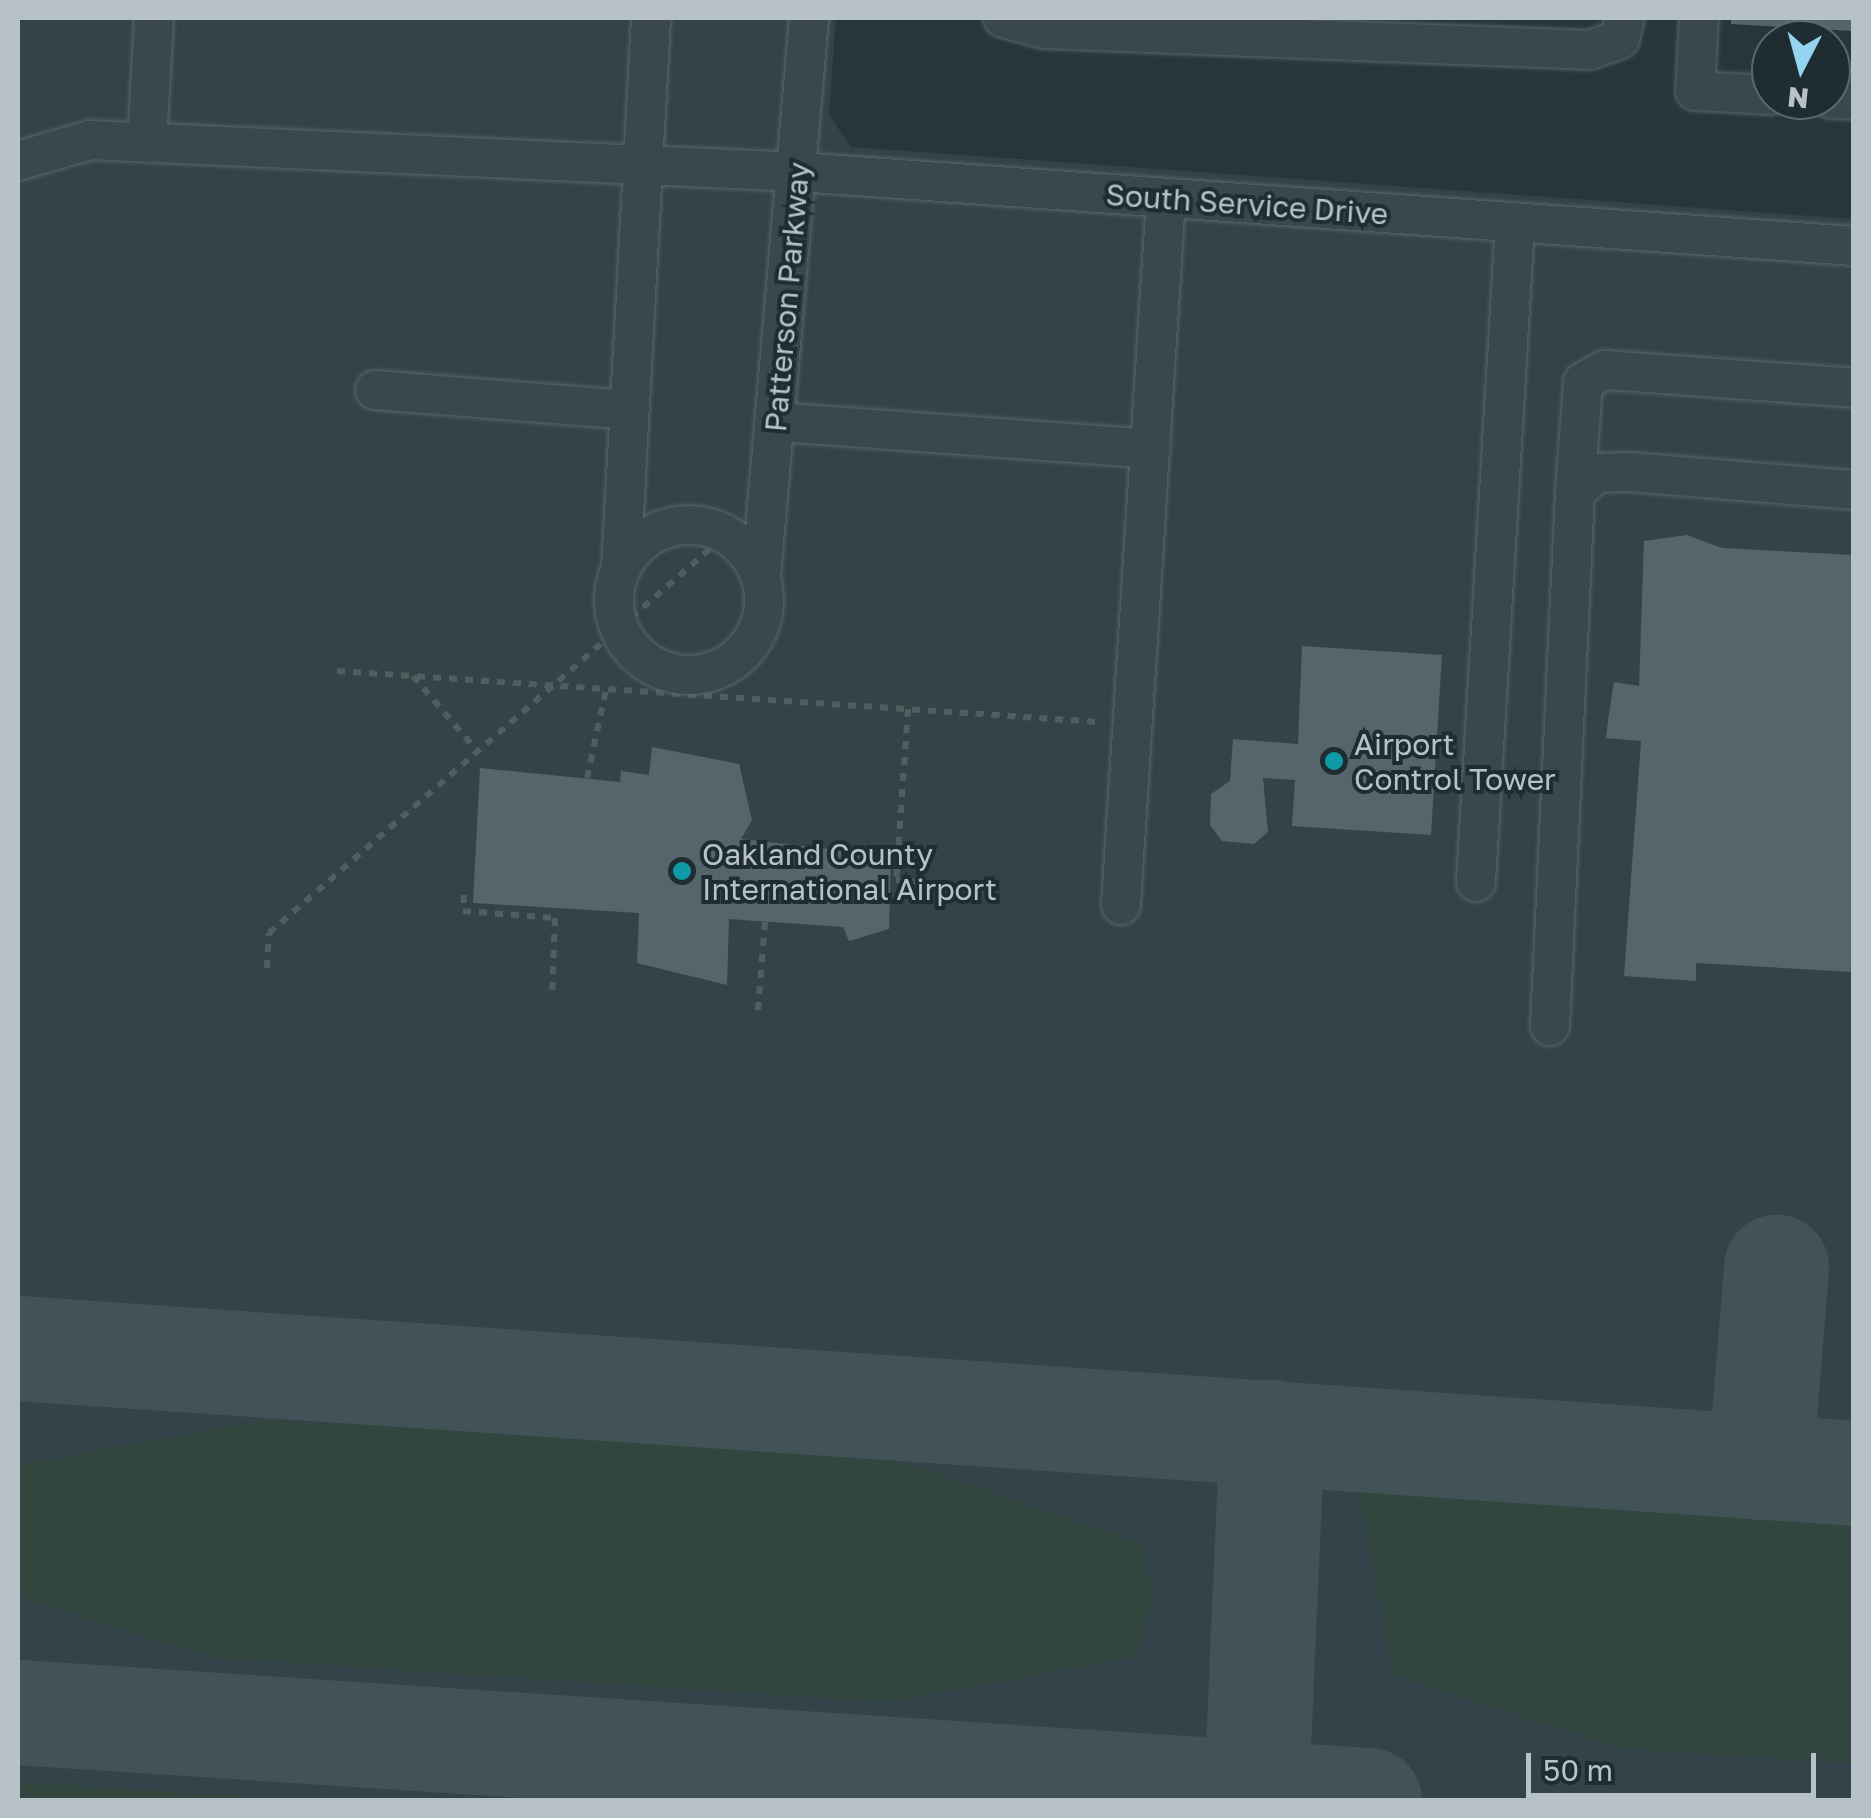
<!DOCTYPE html>
<html>
<head>
<meta charset="utf-8">
<style>
  body { margin:0 }
  #map { position:relative; width:1871px; height:1818px; overflow:hidden; background:#26373c; font-family:"Golos Text",sans-serif }
  div>[style] { position:absolute }
  .airport>* { inset:0; background:#344349 }
  .green>* { inset:0; background:#30463e }
  .taxiway>* { height:105px; margin:-52.5px; padding:0 52.5px; transform-origin:52.5px; border-radius:52.5px; background:#425358 }
  .building>* { inset:0; background:#54666c }
  .path>* { height:6px; margin-top:-3px; transform-origin:0; background:repeating-linear-gradient(90deg,#4d605d 0 8px,transparent 0 16px) }
  .roads { filter:drop-shadow(0 0 2px #58656b) drop-shadow(0 0 2px #58656b) }
  .minor>* { height:38px; margin:-19px; padding:0 19px; transform-origin:19px; border-radius:19px; background:#3a484d }
  .minor>.ring { margin:-19px; padding:0; box-sizing:content-box; background:none; border:38px solid #3a484d; border-radius:50% }
  .dots>* { width:28px; height:28px; translate:-50% -50%; box-sizing:border-box; border:5px solid #1f2d32; border-radius:50% }
  span { translate:-50% -50%; white-space:nowrap; text-align:center; line-height:1.15; -webkit-text-stroke:8px #1f2d32; paint-order:stroke }
  .street-label { font-size:30px; color:#b6c2c8 }
  .poi-label { font-size:30px; color:#b6c2c8 }
  .left { translate:0 -50%; text-align:left }
  .frame { position:absolute; inset:0; border:20px solid #b6c2c8; pointer-events:none }
  .north { position:absolute; left:1751px; top:20px; width:100px; height:100px; box-sizing:border-box; background:#1f2d32; border:2px solid #5b696e; border-radius:50%; rotate:186deg; font-size:28px; font-weight:700; line-height:40px; text-align:center; color:#b6c2c8 }
  .north::after { content:''; display:block; margin:auto; width:35px; height:45px; background:#94d4ef; clip-path:polygon(50% 0,100% 100%,50% 72%,0 100%) }
  .scale { position:absolute; left:1526px; top:1753px; width:290px; height:45px; box-sizing:border-box; border:5px solid #b6c2c8; border-top:0; padding-left:12px; font-size:30px; line-height:35px; white-space:nowrap; color:#b6c2c8; -webkit-text-stroke:8px #1f2d32; paint-order:stroke }
</style>
</head>
<body>
<div id="map">
  <div class="airport">
    <i style="clip-path:polygon(18px 18px,836px 18px,829px 115px,851px 147px,1853px 219px,1853px 1800px,18px 1800px)"></i>
  </div>
  <div class="green">
    <i style="clip-path:polygon(258px 1421px,485px 1427px,895px 1459px,1144px 1544px,1152px 1601px,1136px 1657px,887px 1702px,214px 1658px,18px 1597px,18px 1465px)"></i>
    <i style="clip-path:polygon(1385px 1475px,1853px 1516px,1853px 1763px,1622px 1749px,1393px 1675px,1356px 1478px)"></i>
    <i style="clip-path:polygon(18px 1782px,128px 1789px,313px 1800px,18px 1800px)"></i>
  </div>
  <div class="taxiway">
    <i style="left:18px;top:1348px;width:1840px;rotate:3.89deg"></i>
    <i style="left:1760px;top:1467px;width:201px;rotate:-85.4deg"></i>
    <i style="left:18px;top:1712px;width:1354px;rotate:3.73deg"></i>
    <i style="left:1256px;top:1793px;width:362px;rotate:-87.5deg"></i>
  </div>
  <div class="building">
    <i style="clip-path:polygon(1731px 18px,1854px 18px,1854px 31px,1731px 24px)"></i>
    <i style="clip-path:polygon(1687px 535px,1722px 548px,1854px 555px,1854px 972px,1696px 963px,1696px 981px,1624px 976px,1641px 741px,1606px 738px,1608px 720px,1614px 682px,1639px 686px,1644px 541px)"></i>
    <i style="clip-path:polygon(1302px 646px,1442px 655px,1431px 835px,1292px 826px,1295px 780px,1263px 778px,1268px 832px,1254px 844px,1222px 841px,1210px 825px,1211px 794px,1230px 781px,1233px 739px,1298px 744px)"></i>
    <i style="clip-path:polygon(652px 747px,739px 764px,752px 820px,741px 839px,891px 856px,889px 929px,849px 941px,843px 927px,729px 919px,727px 985px,637px 963px,639px 913px,473px 903px,480px 768px,620px 782px,621px 771px,649px 775px)"></i>
  </div>
  <div class="path">
    <i style="left:337px;top:671px;width:763px;rotate:3.83deg"></i>
    <i style="left:413px;top:676px;width:99px;rotate:49.5deg"></i>
    <i style="left:908px;top:709px;width:171px;rotate:94deg"></i>
    <i style="left:896px;top:880px;width:46px;rotate:6.2deg"></i>
    <i style="left:587px;top:778px;width:91px;rotate:-77.9deg"></i>
    <i style="left:464px;top:895px;width:16px;rotate:94deg"></i>
    <i style="left:463px;top:911px;width:92px;rotate:4.4deg"></i>
    <i style="left:555px;top:918px;width:78px;rotate:92.2deg"></i>
    <i style="left:267px;top:968px;width:35px;rotate:-87deg"></i>
    <i style="left:269px;top:933px;width:606px;rotate:-41.05deg"></i>
    <i style="left:758px;top:1010px;width:89px;rotate:-85.5deg"></i>
  </div>
  <div class="roads">
    <div class="minor">
      <i style="left:1003px;top:18px;width:42px;rotate:15deg"></i>
      <i style="left:1044px;top:29px;width:546px;rotate:2.2deg"></i>
      <i style="left:1590px;top:50px;width:32px;rotate:-20deg"></i>
      <i style="left:1620px;top:39px;width:22px;rotate:-77deg"></i>
      <i style="left:1699px;top:18px;width:73px;rotate:93.1deg"></i>
      <i style="left:1695px;top:91px;width:76px;rotate:3deg"></i>
      <i style="left:1831px;top:99px;width:23px;rotate:2deg"></i>
      <i style="left:147px;top:143px;width:125px;rotate:-86.8deg"></i>
      <i style="left:18px;top:161px;width:75px;rotate:-16.3deg"></i>
      <i style="left:90px;top:140px;width:709px;rotate:2.59deg"></i>
      <i style="left:798px;top:172px;width:1059px;rotate:4.01deg"></i>
      <i style="left:375px;top:390px;width:253px;rotate:4.5deg"></i>
      <i style="left:777px;top:422px;width:375px;rotate:4.1deg"></i>
      <i style="left:1575px;top:492px;width:110px;rotate:-85.8deg"></i>
      <i style="left:1583px;top:382px;width:25px;rotate:-29deg"></i>
      <i style="left:1605px;top:370px;width:250px;rotate:4.1deg"></i>
      <i class="ring" style="left:614px;top:525px;width:112px;height:112px"></i>
      <i style="left:621px;top:569px;width:552px;rotate:-86.88deg"></i>
      <i style="left:761px;top:577px;width:561px;rotate:-85.09deg"></i>
      <i style="left:1476px;top:882px;width:660px;rotate:-86.61deg"></i>
      <i style="left:1121px;top:905px;width:708px;rotate:-86.36deg"></i>
      <i style="left:1550px;top:1026px;width:535px;rotate:-87.32deg"></i>
      <i style="left:1575px;top:492px;width:29px;rotate:-41deg"></i>
      <i style="left:1597px;top:473px;width:32px;rotate:-2deg"></i>
      <i style="left:1629px;top:472px;width:226px;rotate:4.6deg"></i>
    </div>
  </div>
  <div class="dots">
    <i style="left:1334px;top:761px;background:#0f9aa8"></i>
    <i style="left:682px;top:871px;background:#0f9aa8"></i>
  </div>
  <div class="street-label">
    <span style="left:1247px;top:204px;rotate:4deg">South Service Drive</span>
    <span style="left:787px;top:297px;rotate:-85deg">Patterson Parkway</span>
  </div>
  <div class="poi-label">
    <span class="left" style="left:1354px;top:761px">Airport<br>Control Tower</span>
    <span class="left" style="left:702px;top:871px">Oakland County<br>International Airport</span>
  </div>
  <div class="frame"></div>
  <div class="north">N</div>
  <div class="scale">50 m</div>
</div>
</body>
</html>
